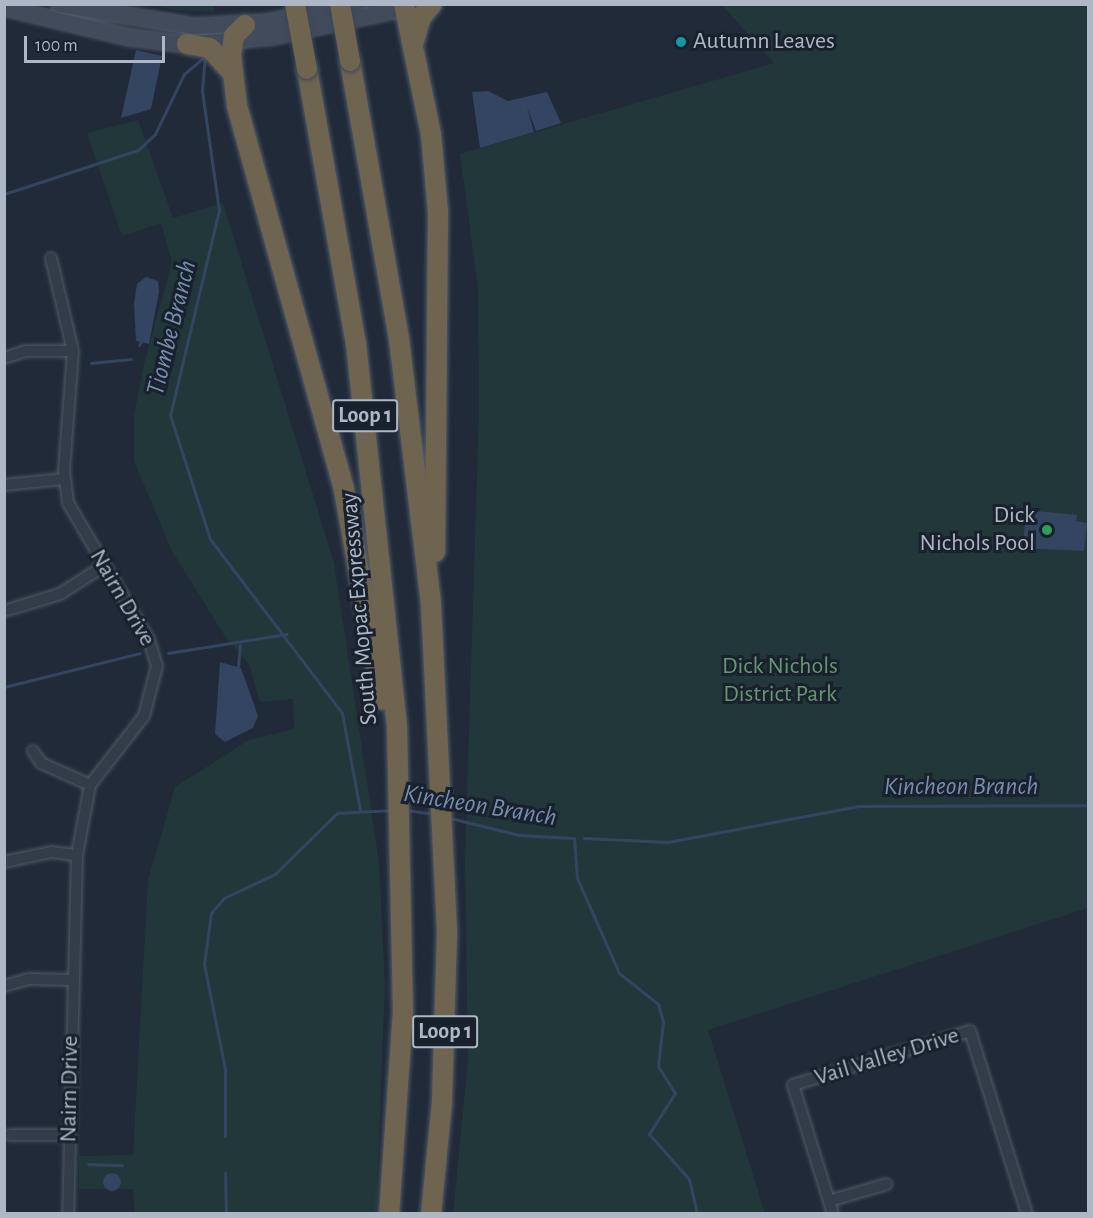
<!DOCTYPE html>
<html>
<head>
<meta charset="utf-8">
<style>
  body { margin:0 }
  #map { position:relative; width:1093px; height:1218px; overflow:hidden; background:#202a39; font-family:"Alegreya Sans",sans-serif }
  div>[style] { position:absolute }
  .green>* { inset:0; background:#22373a }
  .water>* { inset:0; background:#334561 }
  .round { border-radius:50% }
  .stream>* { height:3px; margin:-1.5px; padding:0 1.5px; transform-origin:1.5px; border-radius:1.5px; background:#334561 }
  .roads { filter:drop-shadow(0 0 2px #515a67) drop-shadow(0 0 2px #515a67) }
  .minor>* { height:10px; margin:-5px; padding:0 5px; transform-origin:5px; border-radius:5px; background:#343c49 }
  .secondary>* { height:15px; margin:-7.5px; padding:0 7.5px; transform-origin:7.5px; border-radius:7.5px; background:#414b5c }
  .motorway>* { height:20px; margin:-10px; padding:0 10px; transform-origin:10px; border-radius:10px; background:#6f6450 }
  .bridges { filter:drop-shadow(0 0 2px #3e4754) drop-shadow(0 0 2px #3e4754) }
  .motorway-bridge>* { height:20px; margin:-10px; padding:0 10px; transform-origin:10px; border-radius:10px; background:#6f6450 }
  .dots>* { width:16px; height:16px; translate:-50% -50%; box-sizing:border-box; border:3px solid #19212d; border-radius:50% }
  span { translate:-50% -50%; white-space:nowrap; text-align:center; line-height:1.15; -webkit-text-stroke:6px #19212d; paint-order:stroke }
  .shield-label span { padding:2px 4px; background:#19212d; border:2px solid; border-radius:4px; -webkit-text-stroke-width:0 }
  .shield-label { font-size:22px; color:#aeb7c6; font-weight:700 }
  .poi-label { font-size:24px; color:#aeb7c6 }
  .left { translate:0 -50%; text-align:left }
  .right { translate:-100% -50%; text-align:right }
  .street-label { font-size:24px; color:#aeb7c6 }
  .park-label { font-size:24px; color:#659771 }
  .water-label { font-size:26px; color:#758daf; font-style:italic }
  .frame { position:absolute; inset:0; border:6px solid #aeb7c6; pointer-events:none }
  .scale { position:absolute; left:24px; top:36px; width:141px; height:27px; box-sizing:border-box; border:3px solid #aeb7c6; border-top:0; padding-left:8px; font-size:18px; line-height:21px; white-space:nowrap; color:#aeb7c6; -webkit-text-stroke:4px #19212d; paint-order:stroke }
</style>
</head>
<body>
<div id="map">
  <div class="green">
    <i style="clip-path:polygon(150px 5px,214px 5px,214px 12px,175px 10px)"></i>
    <i style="clip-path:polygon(722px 5px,1088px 5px,1088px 908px,708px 1030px,765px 1213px,453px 1214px,468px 1060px,465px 859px,479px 409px,478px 288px,460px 154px,774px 63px)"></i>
    <i style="clip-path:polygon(138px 120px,173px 218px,223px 203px,334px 563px,379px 862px,385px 986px,376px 1213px,135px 1213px,133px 1189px,79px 1189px,79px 1156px,133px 1155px,148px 880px,175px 787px,249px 740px,294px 729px,293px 699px,260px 702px,249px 664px,224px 635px,171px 549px,134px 461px,134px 415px,144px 364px,172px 262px,161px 223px,122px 236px,87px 133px)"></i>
  </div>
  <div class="water">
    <i style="clip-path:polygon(136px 50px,162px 56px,151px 109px,121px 118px)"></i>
    <i style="clip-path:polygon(488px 91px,508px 101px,547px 92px,561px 123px,536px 131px,527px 107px,534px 132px,480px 148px,472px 92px)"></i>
    <i style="clip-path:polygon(146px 277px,158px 281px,159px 292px,149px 344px,136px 341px,134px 304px,137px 284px)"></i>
    <i style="clip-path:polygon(1026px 510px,1077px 515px,1076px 521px,1087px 523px,1084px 551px,1023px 548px)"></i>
    <i style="clip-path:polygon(220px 662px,241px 668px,258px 716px,253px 728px,225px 742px,215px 734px)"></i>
    <i class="round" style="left:103px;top:1173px;width:18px;height:18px"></i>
  </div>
  <div class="stream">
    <i style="left:205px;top:56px;width:35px;rotate:95deg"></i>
    <i style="left:202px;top:91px;width:120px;rotate:81.9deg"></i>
    <i style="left:219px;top:210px;width:211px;rotate:103.4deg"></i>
    <i style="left:170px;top:415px;width:130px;rotate:72.1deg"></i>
    <i style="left:210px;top:539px;width:218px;rotate:52.8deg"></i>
    <i style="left:342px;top:713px;width:99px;rotate:79.5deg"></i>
    <i style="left:4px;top:194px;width:141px;rotate:-18.2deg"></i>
    <i style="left:138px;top:150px;width:23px;rotate:-43deg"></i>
    <i style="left:155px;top:134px;width:67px;rotate:-64.2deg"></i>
    <i style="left:184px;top:74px;width:26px;rotate:-40deg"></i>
    <i style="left:139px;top:345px;width:4px;rotate:-56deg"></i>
    <i style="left:91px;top:363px;width:40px;rotate:-5.7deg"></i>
    <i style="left:168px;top:653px;width:120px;rotate:-9.1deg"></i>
    <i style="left:238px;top:667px;width:22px;rotate:-85deg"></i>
    <i style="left:4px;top:687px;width:140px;rotate:-14deg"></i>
    <i style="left:406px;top:810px;width:29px;rotate:8deg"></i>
    <i style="left:450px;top:818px;width:71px;rotate:13.8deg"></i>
    <i style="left:519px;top:835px;width:55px;rotate:3.1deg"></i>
    <i style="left:574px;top:838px;width:40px;rotate:85.7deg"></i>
    <i style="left:577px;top:878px;width:104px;rotate:66.1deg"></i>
    <i style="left:619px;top:973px;width:50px;rotate:38.5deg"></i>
    <i style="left:658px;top:1004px;width:19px;rotate:74deg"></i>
    <i style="left:663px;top:1022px;width:44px;rotate:96.5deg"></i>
    <i style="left:658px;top:1066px;width:32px;rotate:58deg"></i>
    <i style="left:675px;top:1093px;width:49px;rotate:122.4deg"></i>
    <i style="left:649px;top:1134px;width:60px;rotate:48.4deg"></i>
    <i style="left:689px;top:1179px;width:36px;rotate:77deg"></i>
    <i style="left:584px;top:838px;width:84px;rotate:2.7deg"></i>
    <i style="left:668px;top:842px;width:193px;rotate:-10.7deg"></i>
    <i style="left:858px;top:806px;width:230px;rotate:-0.2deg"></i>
    <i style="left:225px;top:1136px;width:67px;rotate:-90deg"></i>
    <i style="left:225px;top:1069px;width:107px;rotate:-101.3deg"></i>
    <i style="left:204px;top:964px;width:51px;rotate:-82.2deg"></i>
    <i style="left:211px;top:913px;width:20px;rotate:-49deg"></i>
    <i style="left:224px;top:898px;width:56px;rotate:-25.2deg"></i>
    <i style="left:275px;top:874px;width:87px;rotate:-44.5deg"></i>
    <i style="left:337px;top:813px;width:56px;rotate:-3.1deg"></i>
    <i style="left:88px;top:1164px;width:34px;rotate:2deg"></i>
    <i style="left:225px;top:1173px;width:41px;rotate:88.6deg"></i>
  </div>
  <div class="roads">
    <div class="minor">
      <i style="left:51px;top:258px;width:96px;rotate:76.7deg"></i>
      <i style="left:73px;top:351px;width:119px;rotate:94.3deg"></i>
      <i style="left:64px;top:470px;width:33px;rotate:83deg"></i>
      <i style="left:68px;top:503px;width:159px;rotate:59.4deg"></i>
      <i style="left:149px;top:640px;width:27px;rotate:73deg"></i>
      <i style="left:157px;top:666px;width:52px;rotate:104.6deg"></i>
      <i style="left:144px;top:716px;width:88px;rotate:128deg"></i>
      <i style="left:90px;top:785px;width:71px;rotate:100.5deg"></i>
      <i style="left:77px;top:855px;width:359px;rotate:91.4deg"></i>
      <i style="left:4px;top:358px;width:22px;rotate:-18deg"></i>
      <i style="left:25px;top:351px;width:48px"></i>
      <i style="left:4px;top:485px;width:60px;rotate:-5.7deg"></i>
      <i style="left:4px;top:611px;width:59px;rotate:-16.9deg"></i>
      <i style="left:60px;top:594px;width:52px;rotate:-32.5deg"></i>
      <i style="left:33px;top:751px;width:14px;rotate:56deg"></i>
      <i style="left:41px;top:763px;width:54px;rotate:24.2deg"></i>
      <i style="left:4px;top:862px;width:48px;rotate:-12deg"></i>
      <i style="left:51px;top:852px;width:26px;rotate:7deg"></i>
      <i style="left:4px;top:986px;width:26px;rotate:-16deg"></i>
      <i style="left:29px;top:979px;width:43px;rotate:1.3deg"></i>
      <i style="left:10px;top:1135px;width:59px"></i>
      <i style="left:829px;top:1201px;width:60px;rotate:-16.3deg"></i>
      <i style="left:833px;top:1214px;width:135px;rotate:-107.2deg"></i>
      <i style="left:793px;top:1085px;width:185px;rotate:-17deg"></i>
      <i style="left:970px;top:1031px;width:192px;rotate:72.7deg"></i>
    </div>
    <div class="secondary">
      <i style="left:59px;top:4px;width:138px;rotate:9.2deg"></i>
      <i style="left:195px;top:26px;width:70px;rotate:-3.3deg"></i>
      <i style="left:265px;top:22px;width:94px;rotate:-11.1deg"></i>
      <i style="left:4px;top:7px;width:129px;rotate:13.5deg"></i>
      <i style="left:129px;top:37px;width:58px;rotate:6.9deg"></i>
      <i style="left:187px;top:44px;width:85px;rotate:-5.4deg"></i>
      <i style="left:272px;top:36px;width:151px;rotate:-12.2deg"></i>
    </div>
    <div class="motorway">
      <i style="left:404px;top:4px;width:133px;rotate:78.3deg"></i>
      <i style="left:431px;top:134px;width:78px;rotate:84.9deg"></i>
      <i style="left:438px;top:212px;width:340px;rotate:90.5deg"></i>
      <i style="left:245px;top:25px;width:16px;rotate:135deg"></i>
      <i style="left:234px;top:36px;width:19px;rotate:99deg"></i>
      <i style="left:231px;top:55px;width:51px;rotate:83.3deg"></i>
      <i style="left:237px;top:106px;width:399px;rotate:74.4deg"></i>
      <i style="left:344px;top:490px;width:213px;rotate:79.7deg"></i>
      <i style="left:414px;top:41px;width:25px;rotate:-74deg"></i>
      <i style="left:421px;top:17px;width:17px;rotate:-50deg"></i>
      <i style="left:187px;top:44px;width:23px;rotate:10deg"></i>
      <i style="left:210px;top:48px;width:30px;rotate:48deg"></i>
      <i style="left:350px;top:61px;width:282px;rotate:80deg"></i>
      <i style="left:399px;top:339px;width:268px;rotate:83.1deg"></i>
      <i style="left:431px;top:605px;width:327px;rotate:87.2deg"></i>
      <i style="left:447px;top:932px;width:170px;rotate:91.7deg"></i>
      <i style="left:442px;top:1102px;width:113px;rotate:95.6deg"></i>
      <i style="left:307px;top:69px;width:278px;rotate:79.9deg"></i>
      <i style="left:356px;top:343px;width:386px;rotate:83.9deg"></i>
      <i style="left:397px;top:727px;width:284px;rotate:88.8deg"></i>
      <i style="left:403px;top:1011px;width:203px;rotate:93.9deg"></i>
    </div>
  </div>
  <div class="bridges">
    <div class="motorway-bridge">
      <i style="left:295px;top:4px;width:66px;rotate:79.5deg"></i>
      <i style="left:340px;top:4px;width:58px;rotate:80deg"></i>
    </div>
  </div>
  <div class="dots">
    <i style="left:681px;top:42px;background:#0f9aa8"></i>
    <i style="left:1047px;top:530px;background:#2e9e5b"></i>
  </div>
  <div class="shield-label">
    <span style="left:365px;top:416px">Loop 1</span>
    <span style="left:445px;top:1032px">Loop 1</span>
  </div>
  <div class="poi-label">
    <span class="left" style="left:693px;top:42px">Autumn Leaves</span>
    <span class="right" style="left:1035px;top:530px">Dick<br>Nichols Pool</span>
  </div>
  <div class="street-label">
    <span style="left:122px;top:598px;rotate:60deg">Nairn Drive</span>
    <span style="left:360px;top:609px;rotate:-95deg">South Mopac Expressway</span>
    <span style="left:887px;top:1057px;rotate:-17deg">Vail Valley Drive</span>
    <span style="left:70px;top:1089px;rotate:-89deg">Nairn Drive</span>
  </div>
  <div class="park-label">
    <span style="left:780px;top:681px">Dick Nichols<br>District Park</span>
  </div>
  <div class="water-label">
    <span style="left:172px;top:328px;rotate:-76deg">Tiombe Branch</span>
    <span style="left:961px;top:787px">Kincheon Branch</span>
    <span style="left:480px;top:806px;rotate:9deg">Kincheon Branch</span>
  </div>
  <div class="frame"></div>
  <div class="scale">100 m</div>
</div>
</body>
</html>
